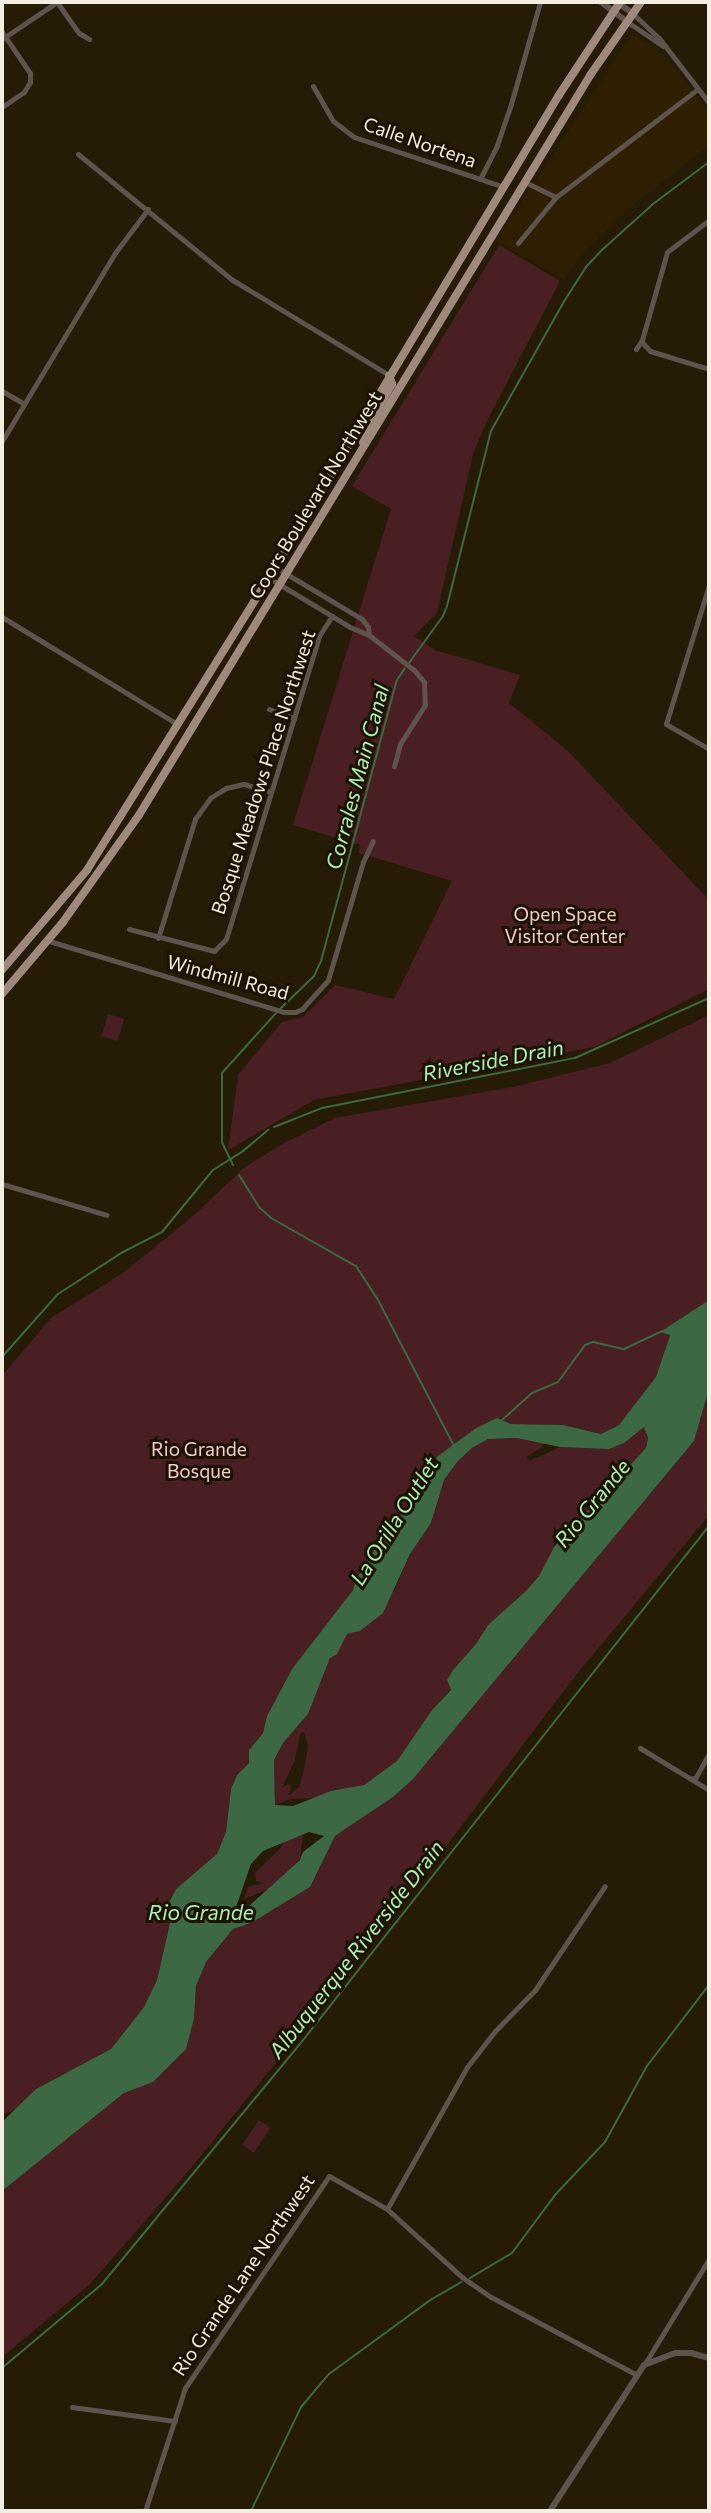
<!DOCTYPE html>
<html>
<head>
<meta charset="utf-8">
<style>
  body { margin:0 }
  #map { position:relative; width:711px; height:2513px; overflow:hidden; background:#261b06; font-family:Commissioner,sans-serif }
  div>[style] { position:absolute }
  .built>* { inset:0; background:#2e1f02 }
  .green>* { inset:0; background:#491f24; transform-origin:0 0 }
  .water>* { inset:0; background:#3c6843 }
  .stream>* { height:2px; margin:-1px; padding:0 1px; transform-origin:1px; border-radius:1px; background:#3c6843 }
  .minor>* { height:5px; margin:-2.5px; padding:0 2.5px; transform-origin:2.5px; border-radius:2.5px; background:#5e534d }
  .tertiary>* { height:6px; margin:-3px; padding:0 3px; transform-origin:3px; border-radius:3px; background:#5e534d }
  .primary>* { height:8px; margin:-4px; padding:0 4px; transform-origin:4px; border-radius:4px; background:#9f887d }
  span { translate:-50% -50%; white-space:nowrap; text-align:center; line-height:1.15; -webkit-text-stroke:6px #1d1200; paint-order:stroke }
  .street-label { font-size:19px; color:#f4ede0 }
  .park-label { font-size:19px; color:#f3cdce }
  .water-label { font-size:21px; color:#abf1b4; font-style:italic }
  .frame { position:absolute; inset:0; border:4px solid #f4ede0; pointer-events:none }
</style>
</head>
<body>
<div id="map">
  <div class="built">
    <i style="clip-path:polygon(632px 34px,655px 46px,670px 61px,709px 113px,709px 146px,640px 199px,581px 255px,564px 280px,496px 241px)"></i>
  </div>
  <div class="green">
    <i style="clip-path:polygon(499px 245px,560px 281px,486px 423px,473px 454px,437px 613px,414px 636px,435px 650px,520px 675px,509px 703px,567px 750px,709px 900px,709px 989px,594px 1047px,314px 1100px,228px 1150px,238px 1075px,282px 1022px,303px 1017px,335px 985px,394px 999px,452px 881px,359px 853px,360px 845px,293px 825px,391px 509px,352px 486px)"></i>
    <i style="left:108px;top:1014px;width:17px;height:23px;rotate:17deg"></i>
    <i style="clip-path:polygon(709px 1015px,709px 1300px,661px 1331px,670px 1334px,656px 1378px,619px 1425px,601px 1434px,563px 1425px,511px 1424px,497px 1418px,476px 1428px,438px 1456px,413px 1488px,412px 1503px,383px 1530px,372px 1555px,356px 1578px,353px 1590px,292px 1669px,267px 1716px,263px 1733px,249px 1750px,249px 1763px,237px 1775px,231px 1789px,226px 1832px,217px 1854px,176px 1889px,167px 1906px,170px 1923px,157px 1980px,144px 2007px,111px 2049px,36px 2089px,16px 2110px,2px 2115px,2px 1376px,51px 1318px,123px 1273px,193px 1216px,245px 1167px,284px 1143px,335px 1118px,513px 1087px,610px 1063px)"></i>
    <i style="clip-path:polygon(709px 1389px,709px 1515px,576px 1675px,384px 1928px,191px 2168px,90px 2284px,2px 2357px,2px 2191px,124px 2093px,153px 2082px,194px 2018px,196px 1986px,206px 1962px,233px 1929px,251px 1923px,310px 1887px,335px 1836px,393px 1797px,413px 1779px,694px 1441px)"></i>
    <i style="clip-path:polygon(evenodd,644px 1426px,648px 1438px,646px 1448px,554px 1547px,539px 1576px,526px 1591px,488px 1625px,476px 1644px,453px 1670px,448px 1680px,451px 1689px,432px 1710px,397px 1761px,364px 1785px,313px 1798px,291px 1799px,275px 1805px,274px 1760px,283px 1743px,308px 1714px,330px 1658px,347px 1634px,360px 1631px,395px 1589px,410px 1554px,431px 1523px,444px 1480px,457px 1462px,472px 1448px,488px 1439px,517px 1438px,544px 1442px,541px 1448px,526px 1457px,530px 1461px,560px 1447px,609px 1449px,624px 1443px,644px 1426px,304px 1732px,308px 1746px,304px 1770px,299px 1787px,288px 1796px,291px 1786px,288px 1784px,282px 1788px,295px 1760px,300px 1734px,304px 1732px)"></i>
    <i style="clip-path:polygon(303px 1834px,300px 1859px,269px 1889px,244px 1899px,248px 1887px,265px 1883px,256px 1881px,255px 1873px,280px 1849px,284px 1841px)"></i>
    <i style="left:259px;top:2120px;width:14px;height:30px;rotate:34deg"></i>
  </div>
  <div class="water">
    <i style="clip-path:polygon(evenodd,709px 1300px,709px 1389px,694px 1441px,413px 1779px,393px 1797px,335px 1836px,310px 1887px,251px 1923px,233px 1929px,206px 1962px,196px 1986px,194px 2018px,186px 2049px,153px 2082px,124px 2093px,2px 2191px,2px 2122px,36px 2089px,111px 2049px,144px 2007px,157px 1980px,170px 1923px,167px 1906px,176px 1889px,217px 1854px,226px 1832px,231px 1789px,237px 1775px,249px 1763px,249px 1750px,263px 1733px,267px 1716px,292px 1669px,353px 1590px,356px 1579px,372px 1555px,383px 1530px,412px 1503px,413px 1488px,425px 1470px,438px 1456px,476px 1428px,497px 1418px,511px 1424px,563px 1425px,601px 1434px,619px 1425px,656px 1377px,670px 1335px,660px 1332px,709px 1300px,644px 1427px,648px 1438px,646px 1448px,554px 1547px,539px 1576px,526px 1591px,488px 1625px,476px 1644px,453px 1670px,447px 1680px,451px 1690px,432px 1710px,397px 1761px,364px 1785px,331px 1791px,293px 1806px,275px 1805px,274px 1760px,283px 1743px,308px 1714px,330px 1658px,337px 1654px,347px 1634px,360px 1631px,383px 1613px,410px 1554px,431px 1523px,444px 1480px,457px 1462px,472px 1448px,488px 1439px,517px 1438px,560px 1447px,609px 1449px,624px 1443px,644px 1427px,709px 1300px,309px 1832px,324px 1836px,303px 1852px,300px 1860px,237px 1917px,235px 1910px,251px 1864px,263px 1851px,309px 1832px)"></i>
  </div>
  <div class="stream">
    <i style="left:409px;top:663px;width:58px;rotate:-54.1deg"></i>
    <i style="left:443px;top:616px;width:11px;rotate:-68deg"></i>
    <i style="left:447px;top:606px;width:180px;rotate:-75.9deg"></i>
    <i style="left:491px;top:431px;width:147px;rotate:-60.6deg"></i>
    <i style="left:563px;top:303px;width:43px;rotate:-57.4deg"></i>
    <i style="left:586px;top:267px;width:25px;rotate:-47deg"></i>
    <i style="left:603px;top:249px;width:67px;rotate:-42deg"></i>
    <i style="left:653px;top:204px;width:70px;rotate:-36.9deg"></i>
    <i style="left:281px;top:1008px;width:46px;rotate:-44.1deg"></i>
    <i style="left:314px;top:976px;width:17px;rotate:-65deg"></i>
    <i style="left:321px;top:961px;width:291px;rotate:-74.9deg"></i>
    <i style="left:397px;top:680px;width:14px;rotate:-56deg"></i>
    <i style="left:274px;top:1127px;width:52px;rotate:-21.6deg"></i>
    <i style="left:322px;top:1108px;width:258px;rotate:-11.2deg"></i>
    <i style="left:575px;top:1058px;width:147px;rotate:-24.1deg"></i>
    <i style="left:233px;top:1165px;width:25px;rotate:-116deg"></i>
    <i style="left:222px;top:1142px;width:69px;rotate:-90deg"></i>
    <i style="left:222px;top:1073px;width:82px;rotate:-48deg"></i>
    <i style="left:239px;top:1175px;width:39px;rotate:58deg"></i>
    <i style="left:260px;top:1208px;width:15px;rotate:42deg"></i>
    <i style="left:271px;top:1218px;width:98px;rotate:29.5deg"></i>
    <i style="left:356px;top:1266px;width:38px;rotate:57deg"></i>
    <i style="left:377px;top:1298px;width:169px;rotate:62.5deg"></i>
    <i style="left:2px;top:1357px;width:84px;rotate:-48.4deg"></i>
    <i style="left:58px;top:1294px;width:77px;rotate:-32.9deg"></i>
    <i style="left:123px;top:1252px;width:44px;rotate:-27.1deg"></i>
    <i style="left:162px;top:1232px;width:80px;rotate:-50.6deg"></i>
    <i style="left:213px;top:1170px;width:36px;rotate:-32deg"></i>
    <i style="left:243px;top:1151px;width:33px;rotate:-40deg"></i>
    <i style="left:502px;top:1420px;width:40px;rotate:-42deg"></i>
    <i style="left:532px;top:1393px;width:28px;rotate:-23deg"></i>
    <i style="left:558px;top:1382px;width:46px;rotate:-53.9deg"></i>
    <i style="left:585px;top:1345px;width:9px;rotate:-21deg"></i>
    <i style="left:593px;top:1342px;width:32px;rotate:13deg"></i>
    <i style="left:624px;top:1349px;width:42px;rotate:-25.3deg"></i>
    <i style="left:470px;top:2278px;width:49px;rotate:-30.8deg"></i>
    <i style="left:512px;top:2253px;width:72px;rotate:-53.4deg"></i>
    <i style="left:555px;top:2195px;width:73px;rotate:-46.7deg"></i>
    <i style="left:605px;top:2142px;width:87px;rotate:-61.1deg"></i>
    <i style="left:647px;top:2066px;width:102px;rotate:-52.6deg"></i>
    <i style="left:2px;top:2368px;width:131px;rotate:-40deg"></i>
    <i style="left:102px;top:2284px;width:311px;rotate:-50.5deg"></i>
    <i style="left:300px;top:2044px;width:660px;rotate:-51.71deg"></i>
    <i style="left:251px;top:2511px;width:115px;rotate:-64.3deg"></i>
    <i style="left:301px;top:2407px;width:43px;rotate:-49.7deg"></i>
    <i style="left:329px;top:2374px;width:127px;rotate:-36.1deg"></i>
    <i style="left:432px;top:2299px;width:34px;rotate:-30deg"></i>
  </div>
  <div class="minor">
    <i style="left:57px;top:2px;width:38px;rotate:55deg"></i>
    <i style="left:79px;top:33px;width:12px;rotate:31deg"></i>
    <i style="left:632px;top:13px;width:37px;rotate:43deg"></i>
    <i style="left:659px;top:38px;width:82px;rotate:52.4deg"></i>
    <i style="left:626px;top:21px;width:45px;rotate:34deg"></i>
    <i style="left:2px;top:32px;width:50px;rotate:55.7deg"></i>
    <i style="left:30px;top:73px;width:9px;rotate:90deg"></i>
    <i style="left:30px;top:82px;width:12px;rotate:121deg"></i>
    <i style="left:24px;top:92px;width:27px;rotate:146deg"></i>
    <i style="left:2px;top:39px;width:66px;rotate:-33.9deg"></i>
    <i style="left:313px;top:86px;width:40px;rotate:60.3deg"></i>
    <i style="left:333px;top:121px;width:26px;rotate:37deg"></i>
    <i style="left:354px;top:137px;width:158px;rotate:18.4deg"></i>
    <i style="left:78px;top:154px;width:198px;rotate:39.2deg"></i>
    <i style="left:231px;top:279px;width:185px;rotate:31.3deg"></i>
    <i style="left:480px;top:179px;width:38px;rotate:-63deg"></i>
    <i style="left:497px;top:145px;width:43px;rotate:-71.1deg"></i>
    <i style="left:511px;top:104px;width:106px;rotate:-74.1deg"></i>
    <i style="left:525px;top:182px;width:34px;rotate:26deg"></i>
    <i style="left:556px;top:197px;width:178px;rotate:-37.3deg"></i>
    <i style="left:518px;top:243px;width:60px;rotate:-50.4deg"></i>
    <i style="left:641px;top:341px;width:13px;rotate:48deg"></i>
    <i style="left:650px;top:351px;width:62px;rotate:17deg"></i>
    <i style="left:636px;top:349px;width:11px;rotate:-56deg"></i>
    <i style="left:642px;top:340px;width:91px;rotate:-74.1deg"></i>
    <i style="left:667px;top:252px;width:53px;rotate:-37.3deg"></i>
    <i style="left:2px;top:391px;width:24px;rotate:30deg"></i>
    <i style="left:2px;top:441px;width:219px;rotate:-59deg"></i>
    <i style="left:115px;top:253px;width:55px;rotate:-53.1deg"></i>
    <i style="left:709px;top:448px;width:5px;rotate:90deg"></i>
    <i style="left:275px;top:567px;width:101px;rotate:30.9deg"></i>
    <i style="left:362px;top:619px;width:10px;rotate:53deg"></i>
    <i style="left:368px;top:627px;width:8px;rotate:83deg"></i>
    <i style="left:269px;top:578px;width:95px;rotate:31.2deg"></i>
    <i style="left:350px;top:627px;width:21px;rotate:23deg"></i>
    <i style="left:369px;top:635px;width:57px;rotate:37.9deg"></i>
    <i style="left:414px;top:670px;width:16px;rotate:50deg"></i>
    <i style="left:424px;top:682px;width:23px;rotate:88deg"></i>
    <i style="left:425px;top:705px;width:46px;rotate:122.7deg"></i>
    <i style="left:400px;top:744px;width:23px;rotate:105deg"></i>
    <i style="left:709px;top:585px;width:145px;rotate:107.2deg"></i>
    <i style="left:666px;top:724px;width:50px;rotate:30.2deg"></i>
    <i style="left:2px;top:617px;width:205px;rotate:31.4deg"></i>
    <i style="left:269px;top:709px;width:27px;rotate:20deg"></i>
    <i style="left:129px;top:929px;width:88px;rotate:14.5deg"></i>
    <i style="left:214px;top:951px;width:17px;rotate:-45deg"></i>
    <i style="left:226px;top:939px;width:317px;rotate:-72.9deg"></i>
    <i style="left:319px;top:636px;width:24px;rotate:-57deg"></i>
    <i style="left:158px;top:938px;width:125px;rotate:-72.7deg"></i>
    <i style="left:195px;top:819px;width:26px;rotate:-54deg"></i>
    <i style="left:210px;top:798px;width:19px;rotate:-32deg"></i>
    <i style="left:226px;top:788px;width:18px;rotate:-13deg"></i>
    <i style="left:244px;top:784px;width:28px;rotate:17deg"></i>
    <i style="left:49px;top:941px;width:245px;rotate:16.8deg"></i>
    <i style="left:284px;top:1012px;width:11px"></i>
    <i style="left:295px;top:1012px;width:8px;rotate:-23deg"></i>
    <i style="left:302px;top:1009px;width:39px;rotate:-48deg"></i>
    <i style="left:328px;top:980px;width:123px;rotate:-73.5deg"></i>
    <i style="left:363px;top:862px;width:23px;rotate:-65deg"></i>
    <i style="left:2px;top:1184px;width:109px;rotate:16.4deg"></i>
    <i style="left:640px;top:1748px;width:81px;rotate:31.3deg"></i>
    <i style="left:691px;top:1779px;width:5px;rotate:-22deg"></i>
    <i style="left:696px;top:1777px;width:26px;rotate:-61deg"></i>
    <i style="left:387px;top:2209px;width:163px;rotate:-60.6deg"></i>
    <i style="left:467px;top:2067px;width:46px;rotate:-52.1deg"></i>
    <i style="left:495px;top:2031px;width:57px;rotate:-45.7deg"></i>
    <i style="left:535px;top:1990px;width:125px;rotate:-56.1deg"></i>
    <i style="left:644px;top:2365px;width:124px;rotate:-58.5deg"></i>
    <i style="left:72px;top:2407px;width:104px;rotate:7.7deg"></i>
    <i style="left:145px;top:2511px;width:129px;rotate:-72deg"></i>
    <i style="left:185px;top:2388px;width:256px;rotate:-55.8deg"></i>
    <i style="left:329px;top:2176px;width:67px;rotate:29.6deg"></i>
    <i style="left:387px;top:2209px;width:101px;rotate:42.2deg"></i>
    <i style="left:462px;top:2277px;width:35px;rotate:35deg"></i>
    <i style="left:491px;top:2297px;width:163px;rotate:28.1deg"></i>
  </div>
  <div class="tertiary">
    <i style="left:601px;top:2px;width:31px;rotate:37deg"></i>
    <i style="left:617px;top:2px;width:19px;rotate:36deg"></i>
    <i style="left:550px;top:2511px;width:174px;rotate:-57.2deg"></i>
    <i style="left:644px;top:2365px;width:34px;rotate:-21deg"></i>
    <i style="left:676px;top:2353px;width:15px"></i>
    <i style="left:691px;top:2353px;width:19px;rotate:16deg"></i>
  </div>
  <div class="primary">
    <i style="left:363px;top:442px;width:12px;rotate:-76deg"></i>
    <i style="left:366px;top:430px;width:53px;rotate:-60.5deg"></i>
    <i style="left:392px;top:384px;width:9px;rotate:-108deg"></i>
    <i style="left:2px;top:970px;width:131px;rotate:-49.6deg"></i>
    <i style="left:87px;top:870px;width:344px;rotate:-58.1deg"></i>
    <i style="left:269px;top:578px;width:563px;rotate:-59.02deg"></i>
    <i style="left:559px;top:95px;width:111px;rotate:-56.7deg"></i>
    <i style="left:2px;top:994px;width:94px;rotate:-49.7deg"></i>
    <i style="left:63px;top:922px;width:131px;rotate:-54.6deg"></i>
    <i style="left:139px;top:815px;width:868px;rotate:-58.62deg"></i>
    <i style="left:591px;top:74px;width:88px;rotate:-55.2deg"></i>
  </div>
  <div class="street-label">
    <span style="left:420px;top:142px;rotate:19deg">Calle Nortena</span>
    <span style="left:315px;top:495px;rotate:-59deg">Coors Boulevard Northwest</span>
    <span style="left:263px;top:772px;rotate:-72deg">Bosque Meadows Place Northwest</span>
    <span style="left:228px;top:977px;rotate:15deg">Windmill Road</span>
    <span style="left:243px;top:2275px;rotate:-56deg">Rio Grande Lane Northwest</span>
  </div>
  <div class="park-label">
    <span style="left:565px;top:925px">Open Space<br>Visitor Center</span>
    <span style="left:199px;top:1460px">Rio Grande<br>Bosque</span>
  </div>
  <div class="water-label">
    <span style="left:357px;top:777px;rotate:-75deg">Corrales Main Canal</span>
    <span style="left:493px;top:1060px;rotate:-11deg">Riverside Drain</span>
    <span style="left:592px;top:1503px;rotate:-51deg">Rio Grande</span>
    <span style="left:394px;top:1521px;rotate:-58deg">La Orilla Outlet</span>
    <span style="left:201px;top:1912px">Rio Grande</span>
    <span style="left:356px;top:1949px;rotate:-52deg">Albuquerque Riverside Drain</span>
  </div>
  <div class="frame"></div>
</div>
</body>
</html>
